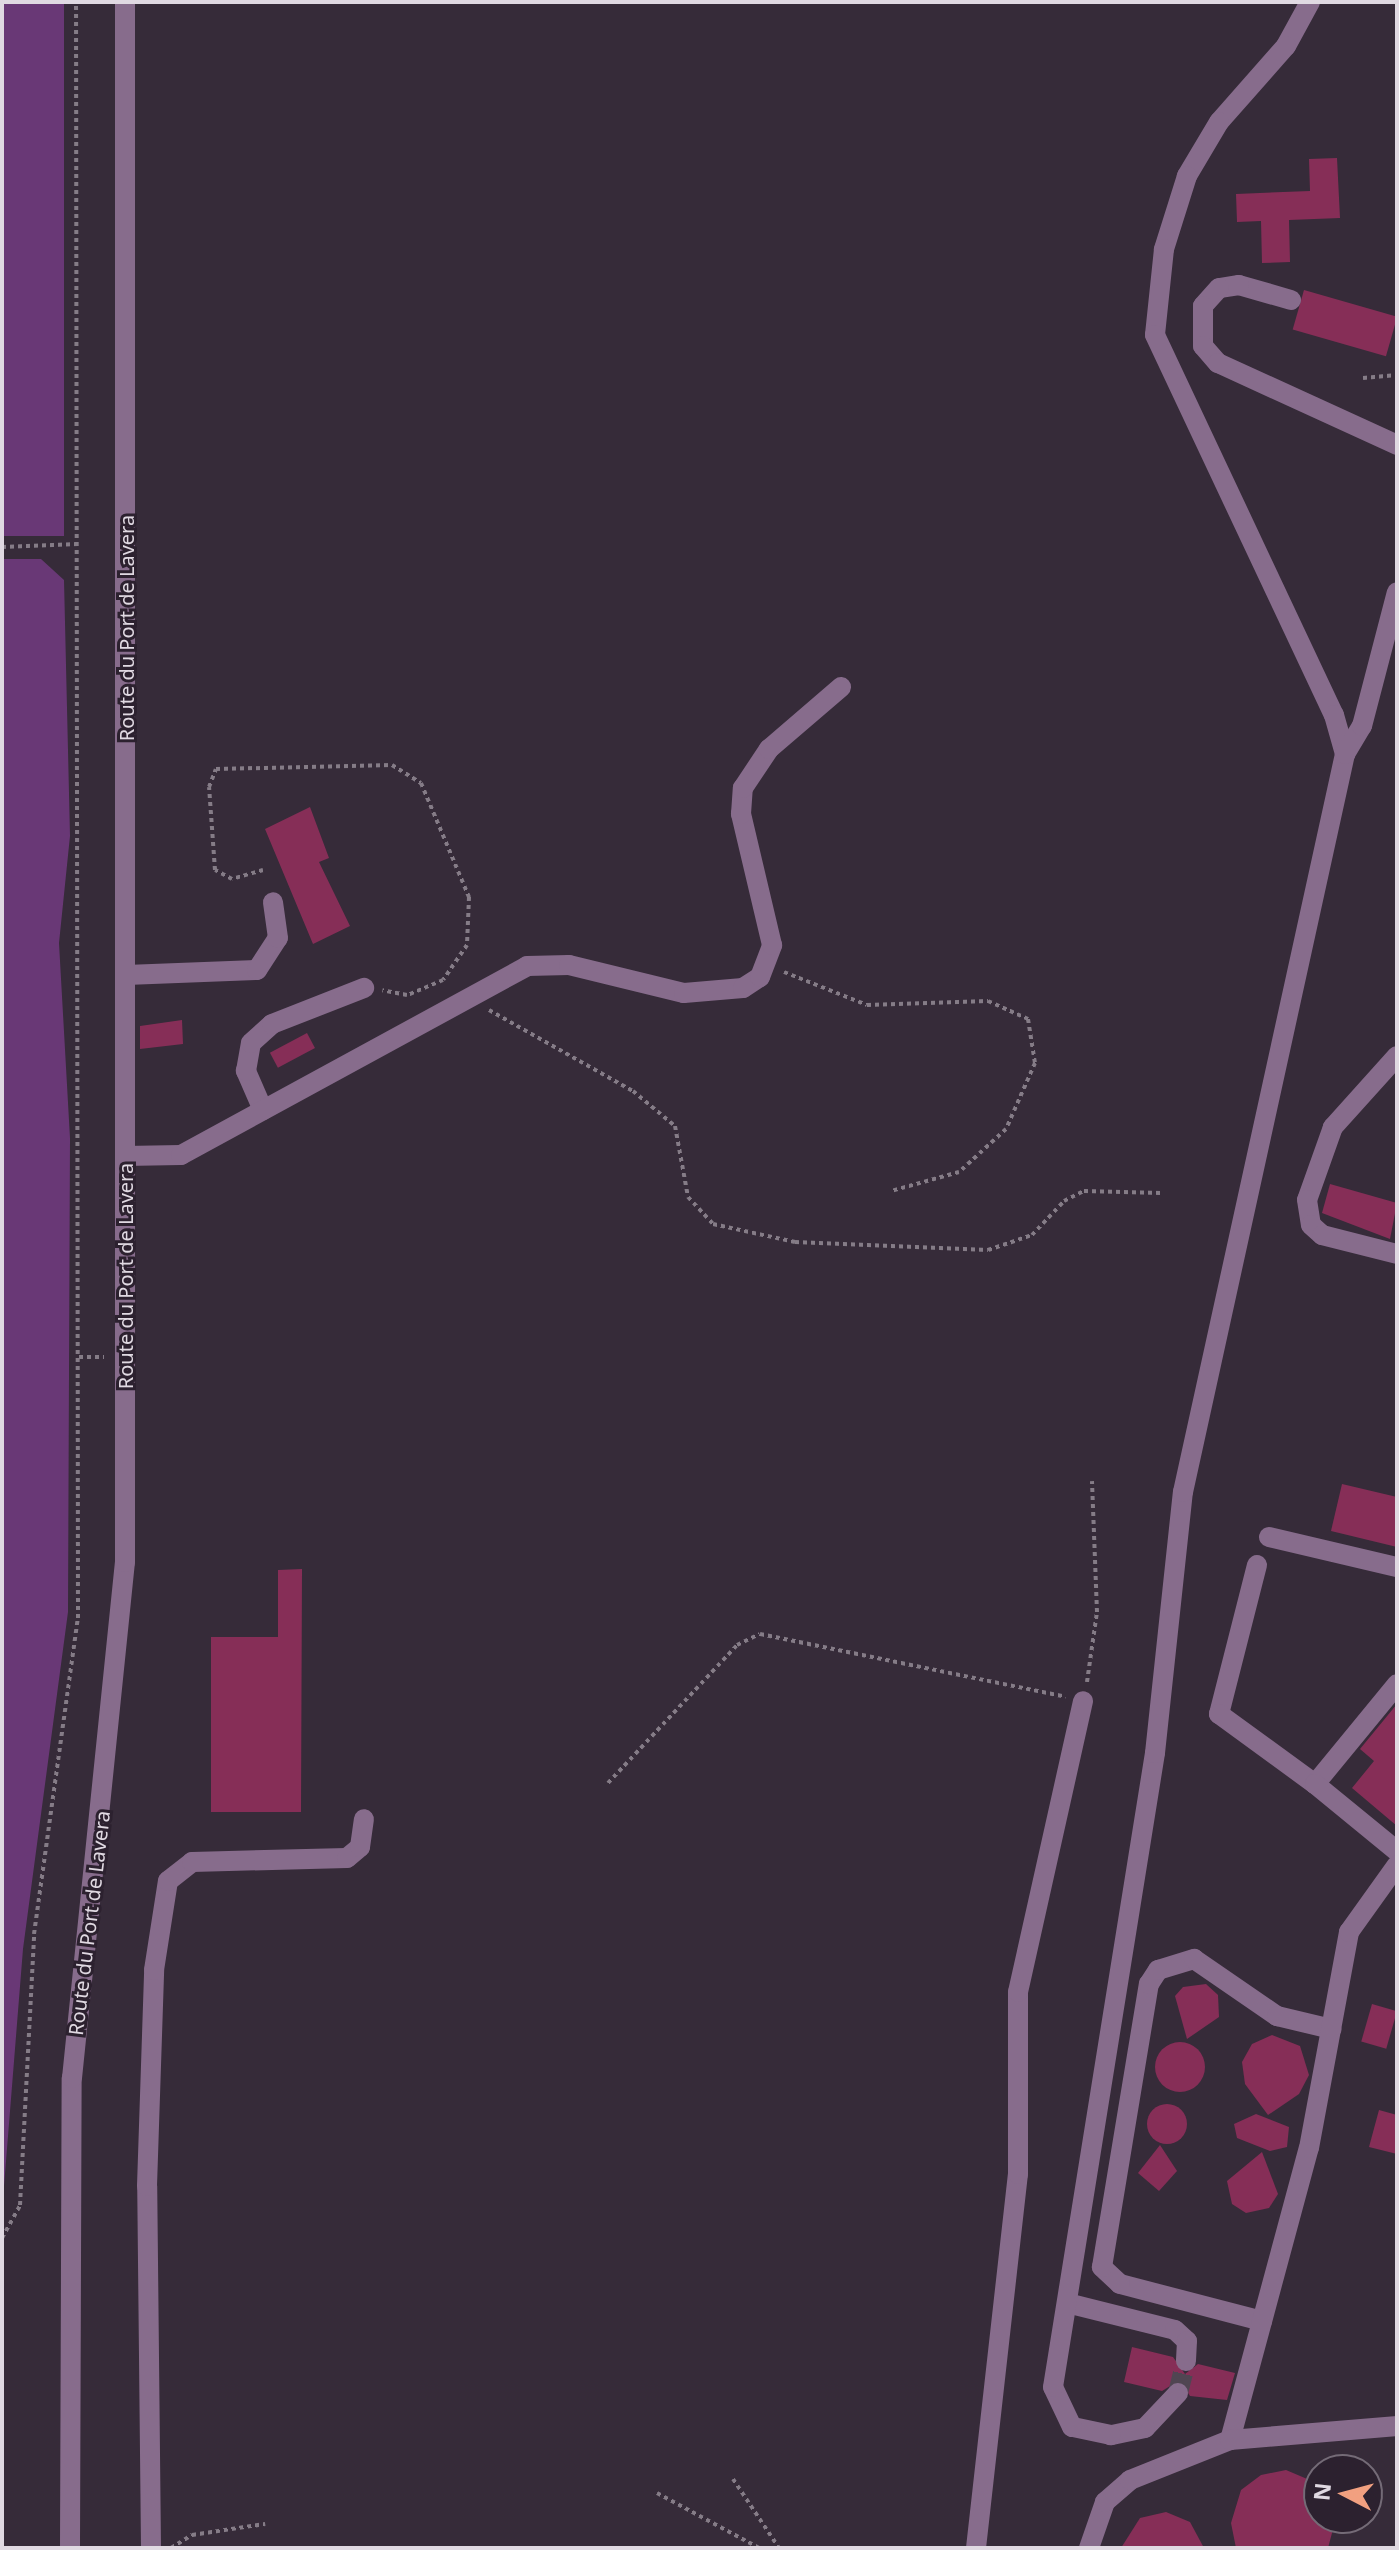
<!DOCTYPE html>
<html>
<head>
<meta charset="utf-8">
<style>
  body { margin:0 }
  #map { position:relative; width:1399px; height:2550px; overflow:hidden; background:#362b39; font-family:"Noto Sans",sans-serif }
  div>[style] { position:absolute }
  .green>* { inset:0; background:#693876; transform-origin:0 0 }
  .building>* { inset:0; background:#862e57; transform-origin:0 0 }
  .round { border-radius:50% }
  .minor-tunnel>* { height:20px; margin-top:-10px; transform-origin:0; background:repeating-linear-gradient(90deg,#504552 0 20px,transparent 0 30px) }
  .path>* { height:4px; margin-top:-2px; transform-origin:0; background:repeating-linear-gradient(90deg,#857c87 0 4px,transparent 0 8px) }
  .minor>* { height:20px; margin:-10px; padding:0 10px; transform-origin:10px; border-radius:10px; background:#876c8c }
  span { translate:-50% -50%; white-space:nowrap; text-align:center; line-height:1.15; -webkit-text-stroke:6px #2c212f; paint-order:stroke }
  .street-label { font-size:20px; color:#e0d9e2 }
  .frame { position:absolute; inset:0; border:4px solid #e0d9e2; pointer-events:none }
  .north { position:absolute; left:1303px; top:2454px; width:80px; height:80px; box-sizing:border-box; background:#2c212f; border:2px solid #746b77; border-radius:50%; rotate:276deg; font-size:22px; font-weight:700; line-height:32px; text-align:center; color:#e0d9e2 }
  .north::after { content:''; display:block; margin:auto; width:28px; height:36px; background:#f2a080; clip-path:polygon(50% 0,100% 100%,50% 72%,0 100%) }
</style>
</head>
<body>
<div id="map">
  <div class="green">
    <i style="left:2px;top:2px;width:62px;height:534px"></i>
    <i style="clip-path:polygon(2px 559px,41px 559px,64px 580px,70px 836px,59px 943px,70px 1138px,68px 1612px,23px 1949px,2px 2211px)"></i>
  </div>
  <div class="building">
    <i style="clip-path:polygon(1337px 158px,1340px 218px,1289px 220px,1290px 262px,1262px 263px,1261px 221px,1237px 222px,1236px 194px,1310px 191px,1309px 159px)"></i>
    <i style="left:1304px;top:290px;width:97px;height:41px;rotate:16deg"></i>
    <i style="clip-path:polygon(310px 807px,329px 858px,319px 862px,350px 926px,313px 944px,265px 829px)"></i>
    <i style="clip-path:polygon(182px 1020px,183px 1044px,140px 1049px,140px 1026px)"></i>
    <i style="left:307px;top:1033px;width:17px;height:42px;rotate:62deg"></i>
    <i style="clip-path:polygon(1330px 1184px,1397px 1203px,1390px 1239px,1322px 1213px)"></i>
    <i style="clip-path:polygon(1342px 1484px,1397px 1497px,1397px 1547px,1331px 1531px)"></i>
    <i style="clip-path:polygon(302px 1569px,301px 1812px,211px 1812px,211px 1637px,278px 1637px,278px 1570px)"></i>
    <i style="clip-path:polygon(1397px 1704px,1397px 1826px,1352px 1788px,1374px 1761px,1360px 1749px)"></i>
    <i style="clip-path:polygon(1206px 1984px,1218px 1995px,1219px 2017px,1187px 2039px,1175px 1996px,1183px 1987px)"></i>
    <i style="left:1372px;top:2004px;width:26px;height:39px;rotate:16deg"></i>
    <i style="clip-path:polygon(1272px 2035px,1300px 2046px,1309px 2075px,1299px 2094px,1268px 2115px,1245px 2084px,1242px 2062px,1252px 2044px)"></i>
    <i class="round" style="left:1155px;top:2042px;width:50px;height:50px"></i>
    <i class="round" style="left:1147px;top:2104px;width:40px;height:40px"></i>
    <i style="clip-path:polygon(1379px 2110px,1397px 2115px,1397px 2154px,1369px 2147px)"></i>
    <i style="clip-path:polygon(1256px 2114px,1289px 2127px,1287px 2147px,1270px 2151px,1237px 2138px,1234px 2124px)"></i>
    <i style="clip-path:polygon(1160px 2145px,1177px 2171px,1159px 2191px,1138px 2173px)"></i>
    <i style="clip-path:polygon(1262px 2152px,1278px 2194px,1269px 2208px,1246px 2213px,1232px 2204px,1227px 2181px)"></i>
    <i style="clip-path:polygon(1132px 2347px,1173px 2357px,1185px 2374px,1198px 2364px,1235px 2373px,1227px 2400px,1190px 2396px,1180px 2380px,1162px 2391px,1124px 2382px)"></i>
    <i style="clip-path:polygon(1286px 2470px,1319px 2484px,1319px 2518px,1336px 2518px,1328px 2548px,1236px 2548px,1231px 2523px,1241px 2490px,1261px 2475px)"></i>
    <i style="clip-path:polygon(1166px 2512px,1190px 2522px,1204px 2548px,1121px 2548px,1140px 2518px)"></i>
  </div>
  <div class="minor-tunnel">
    <i style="left:1178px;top:2393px;width:33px;rotate:-76deg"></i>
  </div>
  <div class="path">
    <i style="left:1363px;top:378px;width:34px;rotate:-5deg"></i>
    <i style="left:2px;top:547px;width:76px;rotate:-2.3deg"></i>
    <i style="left:263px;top:870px;width:32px;rotate:164deg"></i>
    <i style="left:232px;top:879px;width:19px;rotate:-152deg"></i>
    <i style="left:215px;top:870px;width:83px;rotate:-94.1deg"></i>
    <i style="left:209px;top:787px;width:19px;rotate:-69deg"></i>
    <i style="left:216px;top:769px;width:176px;rotate:-1.3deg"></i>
    <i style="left:392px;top:765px;width:34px;rotate:32deg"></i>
    <i style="left:421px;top:783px;width:124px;rotate:67.2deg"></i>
    <i style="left:469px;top:897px;width:48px;rotate:92.4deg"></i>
    <i style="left:467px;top:945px;width:42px;rotate:124.4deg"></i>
    <i style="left:443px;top:980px;width:39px;rotate:157deg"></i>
    <i style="left:407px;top:995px;width:25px;rotate:-169deg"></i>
    <i style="left:784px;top:972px;width:89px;rotate:21.7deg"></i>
    <i style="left:867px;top:1005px;width:121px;rotate:-1.9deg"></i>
    <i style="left:988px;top:1001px;width:44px;rotate:24.2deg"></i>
    <i style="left:1028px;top:1019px;width:45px;rotate:81deg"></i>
    <i style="left:1035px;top:1063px;width:72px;rotate:113.7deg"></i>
    <i style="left:1006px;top:1129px;width:64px;rotate:137.5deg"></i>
    <i style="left:959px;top:1172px;width:71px;rotate:164.4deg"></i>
    <i style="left:489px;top:1010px;width:165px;rotate:29.4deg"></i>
    <i style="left:633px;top:1091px;width:55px;rotate:39.8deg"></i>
    <i style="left:675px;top:1126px;width:72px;rotate:79.6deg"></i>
    <i style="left:688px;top:1197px;width:37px;rotate:47deg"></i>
    <i style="left:713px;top:1224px;width:84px;rotate:12.4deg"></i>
    <i style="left:795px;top:1242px;width:193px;rotate:2.4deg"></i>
    <i style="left:988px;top:1250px;width:46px;rotate:-18.8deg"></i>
    <i style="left:1032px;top:1235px;width:47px;rotate:-46.7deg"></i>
    <i style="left:1064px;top:1201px;width:22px;rotate:-27deg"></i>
    <i style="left:1084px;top:1191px;width:77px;rotate:1.5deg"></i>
    <i style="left:79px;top:1357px;width:25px"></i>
    <i style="left:1087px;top:1682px;width:71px;rotate:-81.9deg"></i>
    <i style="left:1097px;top:1612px;width:131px;rotate:-92.2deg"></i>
    <i style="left:608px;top:1783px;width:189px;rotate:-46.9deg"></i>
    <i style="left:737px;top:1645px;width:25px;rotate:-26deg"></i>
    <i style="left:760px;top:1634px;width:312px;rotate:11.6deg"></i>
    <i style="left:2px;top:2238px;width:38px;rotate:-61deg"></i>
    <i style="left:20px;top:2205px;width:271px;rotate:-87deg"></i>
    <i style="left:34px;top:1934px;width:319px;rotate:-82.1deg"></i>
    <i style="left:78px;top:1618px;width:1616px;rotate:-90.07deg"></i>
    <i style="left:733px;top:2479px;width:83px;rotate:56.3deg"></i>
    <i style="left:657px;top:2493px;width:116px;rotate:28.3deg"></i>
    <i style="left:171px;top:2548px;width:25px;rotate:-32deg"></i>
    <i style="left:192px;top:2535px;width:74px;rotate:-8.6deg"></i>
  </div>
  <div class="minor">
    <i style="left:1310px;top:2px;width:50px;rotate:118.6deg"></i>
    <i style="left:1286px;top:46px;width:101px;rotate:131.4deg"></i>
    <i style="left:1219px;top:122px;width:63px;rotate:120.7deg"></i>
    <i style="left:1187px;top:176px;width:77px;rotate:107.5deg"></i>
    <i style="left:1164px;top:249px;width:86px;rotate:96deg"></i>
    <i style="left:1155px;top:335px;width:420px;rotate:64.8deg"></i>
    <i style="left:1334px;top:715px;width:41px;rotate:74.2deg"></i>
    <i style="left:1291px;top:300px;width:54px;rotate:-163.9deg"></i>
    <i style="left:1239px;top:285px;width:20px;rotate:171deg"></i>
    <i style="left:1219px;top:288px;width:24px;rotate:132deg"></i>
    <i style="left:1203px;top:306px;width:40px;rotate:90deg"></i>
    <i style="left:1203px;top:346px;width:23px;rotate:49deg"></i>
    <i style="left:1218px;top:363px;width:197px;rotate:24.6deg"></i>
    <i style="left:126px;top:975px;width:131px;rotate:-2.2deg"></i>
    <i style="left:257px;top:970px;width:38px;rotate:-57deg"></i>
    <i style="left:278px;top:938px;width:36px;rotate:-98deg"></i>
    <i style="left:1397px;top:1056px;width:96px;rotate:132deg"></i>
    <i style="left:1333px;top:1127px;width:77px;rotate:109.6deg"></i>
    <i style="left:1307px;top:1200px;width:25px;rotate:81deg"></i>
    <i style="left:1311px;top:1225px;width:15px;rotate:42deg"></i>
    <i style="left:1322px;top:1235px;width:77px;rotate:14.2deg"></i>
    <i style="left:263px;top:1110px;width:43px;rotate:-113.6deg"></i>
    <i style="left:246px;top:1071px;width:28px;rotate:-80deg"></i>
    <i style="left:251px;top:1043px;width:28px;rotate:-42deg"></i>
    <i style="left:272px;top:1024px;width:99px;rotate:-21.4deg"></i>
    <i style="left:125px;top:1156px;width:56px;rotate:-1deg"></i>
    <i style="left:181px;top:1155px;width:394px;rotate:-28.6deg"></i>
    <i style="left:527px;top:966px;width:42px;rotate:-1.4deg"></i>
    <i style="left:569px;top:965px;width:118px;rotate:13.7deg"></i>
    <i style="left:684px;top:993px;width:59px;rotate:-4.8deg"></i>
    <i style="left:743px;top:988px;width:20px;rotate:-33deg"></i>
    <i style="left:760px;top:977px;width:34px;rotate:-69deg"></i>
    <i style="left:772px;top:945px;width:135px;rotate:-103.3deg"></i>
    <i style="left:741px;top:814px;width:26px;rotate:-86deg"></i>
    <i style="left:743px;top:788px;width:47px;rotate:-56.3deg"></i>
    <i style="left:769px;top:749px;width:95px;rotate:-40.7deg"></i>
    <i style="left:1269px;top:1537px;width:131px;rotate:13.2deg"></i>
    <i style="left:1257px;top:1565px;width:154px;rotate:104.3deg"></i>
    <i style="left:1219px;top:1714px;width:119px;rotate:36.1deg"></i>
    <i style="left:1315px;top:1784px;width:129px;rotate:-50.6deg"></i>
    <i style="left:1315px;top:1784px;width:106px;rotate:39.3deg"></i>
    <i style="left:1067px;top:2303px;width:111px;rotate:14deg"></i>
    <i style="left:1175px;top:2330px;width:16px;rotate:43deg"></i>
    <i style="left:1187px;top:2341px;width:20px;rotate:93deg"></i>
    <i style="left:1262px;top:2321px;width:147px;rotate:-165.4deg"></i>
    <i style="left:1120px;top:2284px;width:25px;rotate:-137deg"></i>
    <i style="left:1102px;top:2267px;width:287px;rotate:-80.6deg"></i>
    <i style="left:1149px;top:1984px;width:17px;rotate:-57deg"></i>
    <i style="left:1158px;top:1970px;width:38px;rotate:-17deg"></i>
    <i style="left:1194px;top:1959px;width:101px;rotate:34.5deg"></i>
    <i style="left:1277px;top:2016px;width:56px;rotate:13.5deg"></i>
    <i style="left:1178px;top:2393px;width:48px;rotate:133.3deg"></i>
    <i style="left:1145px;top:2428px;width:35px;rotate:168deg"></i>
    <i style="left:1111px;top:2435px;width:40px;rotate:-168deg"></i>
    <i style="left:1072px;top:2427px;width:44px;rotate:-115.4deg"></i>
    <i style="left:1053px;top:2387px;width:642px;rotate:-80.86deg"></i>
    <i style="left:1155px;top:1753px;width:262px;rotate:-83.9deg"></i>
    <i style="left:1183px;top:1492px;width:756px;rotate:-77.62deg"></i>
    <i style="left:1345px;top:754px;width:33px;rotate:-59deg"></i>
    <i style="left:1362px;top:726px;width:138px;rotate:-75.4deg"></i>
    <i style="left:1230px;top:2440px;width:302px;rotate:-74.9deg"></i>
    <i style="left:1309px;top:2148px;width:220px;rotate:-79.5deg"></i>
    <i style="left:1349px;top:1932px;width:82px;rotate:-54.4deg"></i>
    <i style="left:70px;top:2548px;width:470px;rotate:-89.8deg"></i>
    <i style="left:72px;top:2078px;width:519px;rotate:-84.14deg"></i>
    <i style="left:125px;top:1562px;width:1560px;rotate:-90deg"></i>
    <i style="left:151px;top:2548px;width:362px;rotate:-90.6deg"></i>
    <i style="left:147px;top:2186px;width:216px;rotate:-88.1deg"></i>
    <i style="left:154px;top:1970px;width:90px;rotate:-81.1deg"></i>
    <i style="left:168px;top:1881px;width:31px;rotate:-38deg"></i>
    <i style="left:192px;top:1862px;width:155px;rotate:-1.5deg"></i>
    <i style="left:347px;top:1858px;width:17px;rotate:-40deg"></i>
    <i style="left:360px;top:1847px;width:28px;rotate:-82deg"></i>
    <i style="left:976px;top:2548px;width:376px;rotate:-83.6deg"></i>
    <i style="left:1018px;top:2174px;width:182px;rotate:-90deg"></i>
    <i style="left:1018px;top:1992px;width:298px;rotate:-77.4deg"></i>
    <i style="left:1089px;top:2548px;width:49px;rotate:-70.8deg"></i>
    <i style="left:1105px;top:2502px;width:33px;rotate:-41deg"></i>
    <i style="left:1130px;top:2480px;width:108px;rotate:-21.8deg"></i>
    <i style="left:1230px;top:2440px;width:168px;rotate:-4.8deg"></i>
  </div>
  <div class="street-label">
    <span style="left:126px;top:628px;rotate:-90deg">Route du Port de Lavera</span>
    <span style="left:125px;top:1276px;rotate:-90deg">Route du Port de Lavera</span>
    <span style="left:89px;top:1923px;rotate:-83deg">Route du Port de Lavera</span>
  </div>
  <div class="frame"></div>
  <div class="north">N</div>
</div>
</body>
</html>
